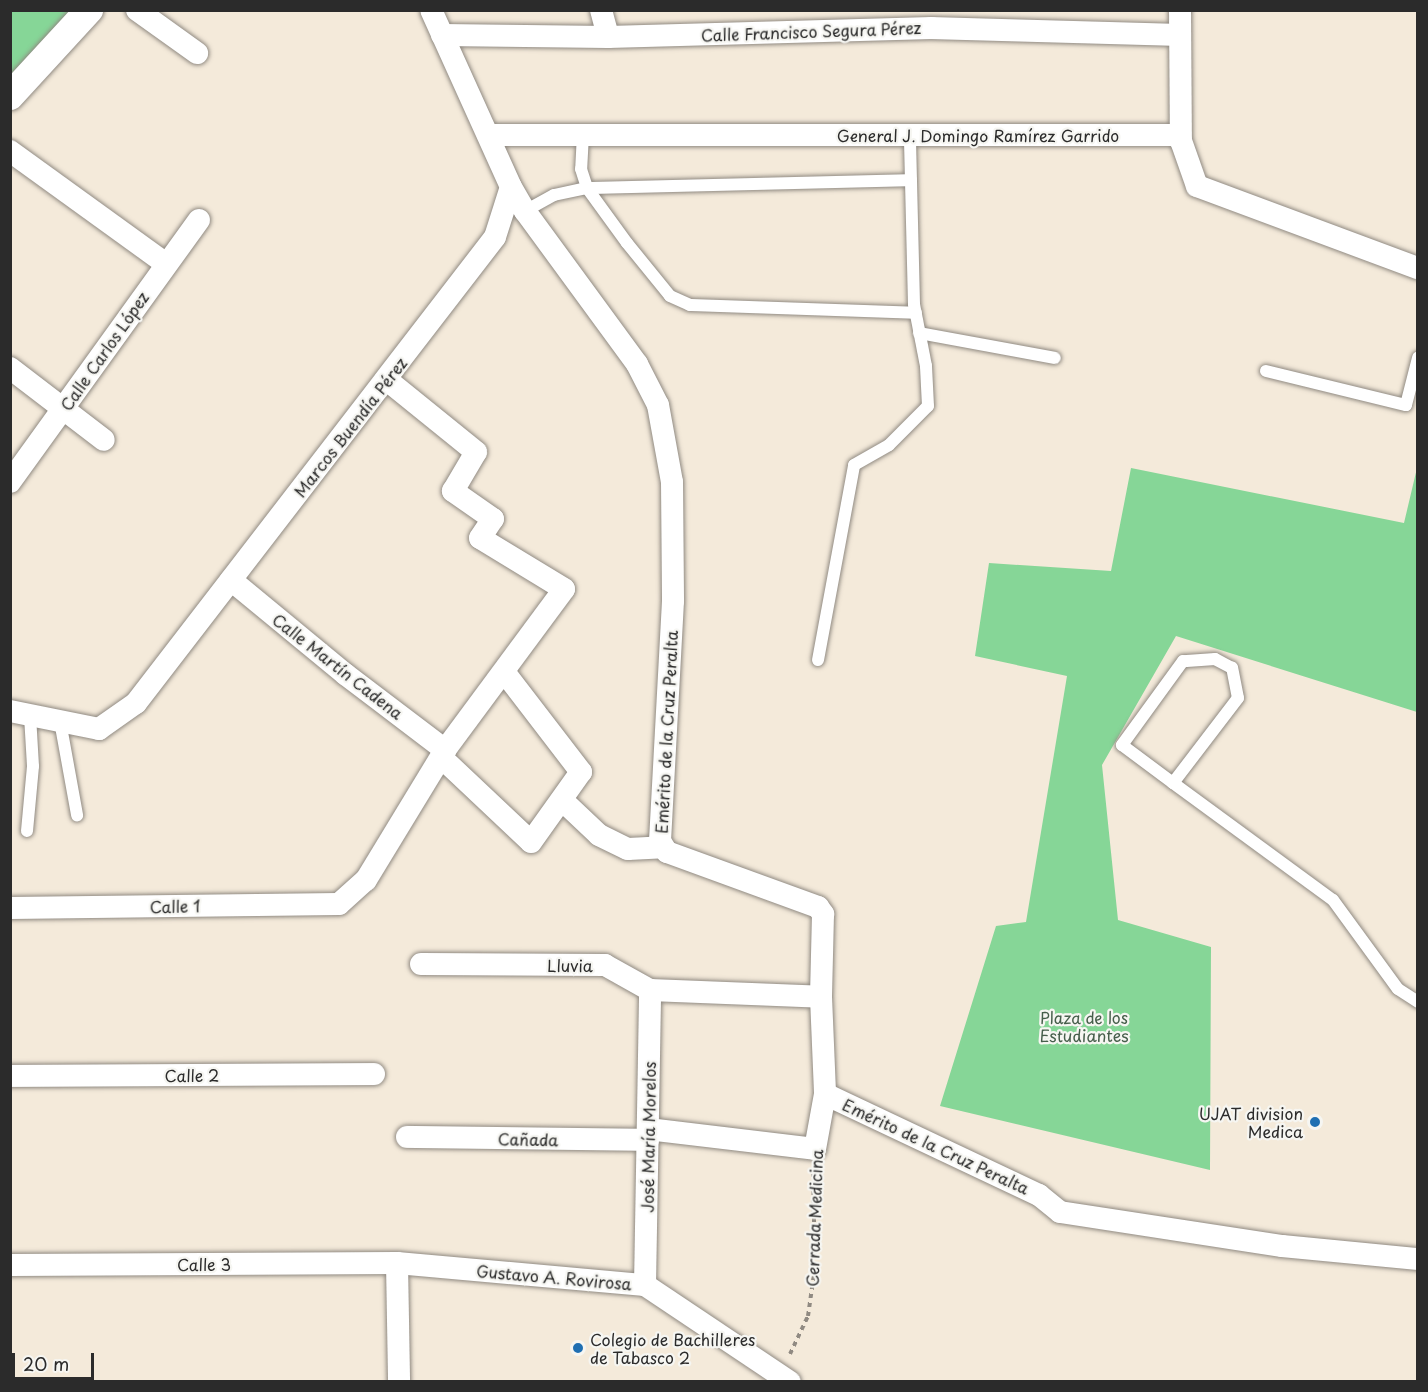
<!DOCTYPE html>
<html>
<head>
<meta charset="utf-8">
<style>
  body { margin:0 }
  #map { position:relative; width:1428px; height:1392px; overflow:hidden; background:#f4eada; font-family:"Playpen Sans",sans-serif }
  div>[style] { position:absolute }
  .green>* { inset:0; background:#86d697 }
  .path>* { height:4px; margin-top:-2px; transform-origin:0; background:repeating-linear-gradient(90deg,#908a82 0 4.5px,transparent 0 9px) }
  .roads { filter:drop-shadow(0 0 2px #908a82) drop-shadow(0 0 2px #908a82) }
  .service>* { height:12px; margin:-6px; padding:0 6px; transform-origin:6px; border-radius:6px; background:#fff }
  .minor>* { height:22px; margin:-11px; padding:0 11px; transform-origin:11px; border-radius:11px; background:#fff }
  .tertiary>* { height:28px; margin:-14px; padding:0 14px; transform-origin:14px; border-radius:14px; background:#fff }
  .dots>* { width:16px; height:16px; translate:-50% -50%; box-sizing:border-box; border:3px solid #f6f6f2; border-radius:50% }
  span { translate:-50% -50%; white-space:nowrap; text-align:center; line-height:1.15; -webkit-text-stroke:4.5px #f6f6f2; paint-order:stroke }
  .street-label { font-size:16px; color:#2b2b2b }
  .park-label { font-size:16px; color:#465e4b }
  .poi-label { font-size:16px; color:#2b2b2b }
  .right { translate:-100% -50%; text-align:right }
  .left { translate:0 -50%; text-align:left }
  .frame { position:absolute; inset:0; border:12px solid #2b2b2b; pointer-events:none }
  .scale { position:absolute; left:12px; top:1353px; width:82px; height:27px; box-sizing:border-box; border:3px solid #2b2b2b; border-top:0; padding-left:8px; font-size:18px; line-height:21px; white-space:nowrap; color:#2b2b2b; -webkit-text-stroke:4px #f6f6f2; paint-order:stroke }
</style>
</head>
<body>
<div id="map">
  <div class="green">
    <i style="clip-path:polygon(11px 11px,87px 11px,11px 96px)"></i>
    <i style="clip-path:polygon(1131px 468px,1404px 523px,1417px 468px,1417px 712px,1176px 636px,1102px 765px,1118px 920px,1211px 947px,1210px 1170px,940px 1106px,996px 926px,1026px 922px,1067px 676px,975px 656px,989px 563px,1111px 571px)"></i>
  </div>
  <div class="path">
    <i style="left:790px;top:1354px;width:42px;rotate:-64.7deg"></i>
    <i style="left:808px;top:1316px;width:49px;rotate:-81.9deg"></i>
    <i style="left:815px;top:1267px;width:93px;rotate:-91.2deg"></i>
  </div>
  <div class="roads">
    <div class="service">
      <i style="left:583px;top:134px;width:35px;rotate:93deg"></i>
      <i style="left:581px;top:169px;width:20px;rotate:72deg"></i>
      <i style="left:587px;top:188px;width:68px;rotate:54deg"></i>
      <i style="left:627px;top:243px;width:68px;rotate:50.9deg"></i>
      <i style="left:670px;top:296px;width:22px;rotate:24deg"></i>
      <i style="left:690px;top:305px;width:226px;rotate:2deg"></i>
      <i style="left:525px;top:211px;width:33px;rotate:-29deg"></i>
      <i style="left:554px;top:195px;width:34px;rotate:-12deg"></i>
      <i style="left:587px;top:188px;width:324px;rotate:-1.4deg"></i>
      <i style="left:919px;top:333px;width:138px;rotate:10.4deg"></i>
      <i style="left:1266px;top:371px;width:144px;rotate:13.7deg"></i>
      <i style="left:1406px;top:405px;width:49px;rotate:-75.7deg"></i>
      <i style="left:818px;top:660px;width:198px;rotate:-79.5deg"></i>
      <i style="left:854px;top:465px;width:40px;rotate:-29.7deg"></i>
      <i style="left:889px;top:445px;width:55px;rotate:-45deg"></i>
      <i style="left:928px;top:406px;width:40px;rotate:-92.9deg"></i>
      <i style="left:926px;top:366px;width:63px;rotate:-101deg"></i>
      <i style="left:914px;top:304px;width:169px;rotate:-91.4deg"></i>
      <i style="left:60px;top:721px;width:96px;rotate:79.7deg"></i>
      <i style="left:1173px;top:783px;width:107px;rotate:-52.6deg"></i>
      <i style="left:1238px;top:698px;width:31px;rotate:-101deg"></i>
      <i style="left:1232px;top:668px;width:19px;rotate:-152deg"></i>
      <i style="left:1215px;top:659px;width:32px;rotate:176deg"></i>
      <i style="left:1183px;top:661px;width:104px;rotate:126deg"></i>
      <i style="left:1122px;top:745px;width:64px;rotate:36.7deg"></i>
      <i style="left:1173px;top:783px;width:198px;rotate:36.2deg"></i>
      <i style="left:1333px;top:900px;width:110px;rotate:53.9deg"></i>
      <i style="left:1398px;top:989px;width:24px;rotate:33deg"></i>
      <i style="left:27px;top:831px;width:65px;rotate:-84.7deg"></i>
      <i style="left:33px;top:766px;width:51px;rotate:-93.4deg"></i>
    </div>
    <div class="minor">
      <i style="left:137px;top:10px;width:74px;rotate:35.6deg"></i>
      <i style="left:601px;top:10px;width:28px;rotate:75deg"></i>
      <i style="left:1180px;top:10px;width:131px;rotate:89.6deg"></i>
      <i style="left:442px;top:35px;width:166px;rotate:0.7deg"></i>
      <i style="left:608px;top:37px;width:324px;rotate:-1.6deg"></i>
      <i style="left:932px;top:28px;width:247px;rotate:1.6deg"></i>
      <i style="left:488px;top:135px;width:691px"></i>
      <i style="left:1179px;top:135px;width:54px;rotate:70.6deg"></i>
      <i style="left:1197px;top:186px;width:236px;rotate:20.4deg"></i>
      <i style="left:10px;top:151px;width:191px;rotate:35.9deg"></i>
      <i style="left:511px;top:187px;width:28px;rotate:60deg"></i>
      <i style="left:525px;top:211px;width:190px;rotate:53.8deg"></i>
      <i style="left:637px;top:364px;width:46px;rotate:62.9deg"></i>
      <i style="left:658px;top:405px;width:78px;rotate:79.7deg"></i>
      <i style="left:672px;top:482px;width:119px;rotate:89.5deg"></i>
      <i style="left:673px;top:601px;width:240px;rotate:93.1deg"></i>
      <i style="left:660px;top:841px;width:13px;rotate:58deg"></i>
      <i style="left:667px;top:852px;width:161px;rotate:20deg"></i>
      <i style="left:818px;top:907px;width:9px;rotate:54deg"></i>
      <i style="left:823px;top:914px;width:83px;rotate:91.4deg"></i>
      <i style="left:821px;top:997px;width:97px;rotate:87.6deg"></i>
      <i style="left:825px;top:1094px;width:237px;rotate:25.3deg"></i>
      <i style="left:1039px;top:1195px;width:27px;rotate:39deg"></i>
      <i style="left:1060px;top:1212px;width:225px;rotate:8.7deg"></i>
      <i style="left:1282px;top:1246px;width:137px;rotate:5.5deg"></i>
      <i style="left:10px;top:368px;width:118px;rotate:37.5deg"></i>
      <i style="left:10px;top:482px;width:323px;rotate:-54.2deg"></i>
      <i style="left:231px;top:580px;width:148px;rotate:39.5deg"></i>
      <i style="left:345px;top:674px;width:126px;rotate:37.2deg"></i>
      <i style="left:10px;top:711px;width:91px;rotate:11.4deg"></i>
      <i style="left:99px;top:729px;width:45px;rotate:-35.1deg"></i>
      <i style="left:136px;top:703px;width:588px;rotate:-52.39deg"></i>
      <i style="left:495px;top:237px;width:52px;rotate:-72.3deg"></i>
      <i style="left:511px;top:187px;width:194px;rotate:-114.3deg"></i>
      <i style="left:442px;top:758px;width:122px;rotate:43.3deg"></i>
      <i style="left:531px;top:842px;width:86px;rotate:-54.5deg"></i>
      <i style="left:581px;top:772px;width:125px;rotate:-127.5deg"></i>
      <i style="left:562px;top:800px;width:51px;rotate:43.4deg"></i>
      <i style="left:599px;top:835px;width:32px;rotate:26deg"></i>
      <i style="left:628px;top:849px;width:35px;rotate:-3deg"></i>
      <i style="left:10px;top:908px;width:329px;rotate:-0.7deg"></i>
      <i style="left:339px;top:904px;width:36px;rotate:-42deg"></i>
      <i style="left:366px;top:880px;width:152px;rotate:-58.7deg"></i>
      <i style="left:445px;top:750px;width:200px;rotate:-53.5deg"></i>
      <i style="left:564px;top:589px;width:98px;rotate:-148.7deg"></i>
      <i style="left:480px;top:538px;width:23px;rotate:-56deg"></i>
      <i style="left:493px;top:519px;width:49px;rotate:-145deg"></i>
      <i style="left:453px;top:491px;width:45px;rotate:-59.5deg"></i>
      <i style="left:476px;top:452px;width:114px;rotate:-141deg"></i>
      <i style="left:421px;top:964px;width:184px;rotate:0.3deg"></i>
      <i style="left:605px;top:965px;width:51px;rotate:29.1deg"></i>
      <i style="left:650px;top:990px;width:171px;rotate:2.3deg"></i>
      <i style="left:10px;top:1076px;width:364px;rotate:-0.3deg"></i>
      <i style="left:648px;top:1129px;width:168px;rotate:6.8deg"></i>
      <i style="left:815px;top:1149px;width:56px;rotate:-79.7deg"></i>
      <i style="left:407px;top:1137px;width:241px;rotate:0.7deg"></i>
      <i style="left:397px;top:1263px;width:119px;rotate:89deg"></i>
      <i style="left:10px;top:1265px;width:387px;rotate:-0.3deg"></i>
      <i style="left:397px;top:1263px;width:249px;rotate:5.1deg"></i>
      <i style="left:645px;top:1285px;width:174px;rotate:33.8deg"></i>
      <i style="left:645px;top:1285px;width:295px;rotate:-89deg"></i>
    </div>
    <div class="tertiary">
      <i style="left:10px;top:96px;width:117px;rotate:-47.4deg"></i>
    </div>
  </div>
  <div class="dots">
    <i style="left:1315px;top:1122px;background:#1f6fb2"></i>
    <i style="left:578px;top:1348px;background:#1f6fb2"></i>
  </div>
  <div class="street-label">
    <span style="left:811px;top:31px;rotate:-2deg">Calle Francisco Segura Pérez</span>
    <span style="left:978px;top:135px">General J. Domingo Ramírez Garrido</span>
    <span style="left:104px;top:351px;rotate:-55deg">Calle Carlos López</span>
    <span style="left:350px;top:427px;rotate:-52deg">Marcos Buendía Pérez</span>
    <span style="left:338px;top:666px;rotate:38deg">Calle Martín Cadena</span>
    <span style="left:666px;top:732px;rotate:-87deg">Emérito de la Cruz Peralta</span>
    <span style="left:175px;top:906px;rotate:-1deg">Calle 1</span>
    <span style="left:570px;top:965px">Lluvia</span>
    <span style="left:192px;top:1075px">Calle 2</span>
    <span style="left:648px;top:1137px;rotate:-89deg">José María Morelos</span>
    <span style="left:528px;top:1139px;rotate:1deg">Cañada</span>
    <span style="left:936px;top:1146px;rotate:25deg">Emérito de la Cruz Peralta</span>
    <span style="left:814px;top:1218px;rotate:-88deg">Cerrada Medicina</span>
    <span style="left:204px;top:1264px">Calle 3</span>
    <span style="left:554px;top:1277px;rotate:5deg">Gustavo A. Rovirosa</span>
  </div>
  <div class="park-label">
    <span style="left:1084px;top:1026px">Plaza de los<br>Estudiantes</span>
  </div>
  <div class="poi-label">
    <span class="right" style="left:1303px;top:1122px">UJAT division<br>Medica</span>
    <span class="left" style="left:590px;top:1348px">Colegio de Bachilleres<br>de Tabasco 2</span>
  </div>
  <div class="frame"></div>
  <div class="scale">20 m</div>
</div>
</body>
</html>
